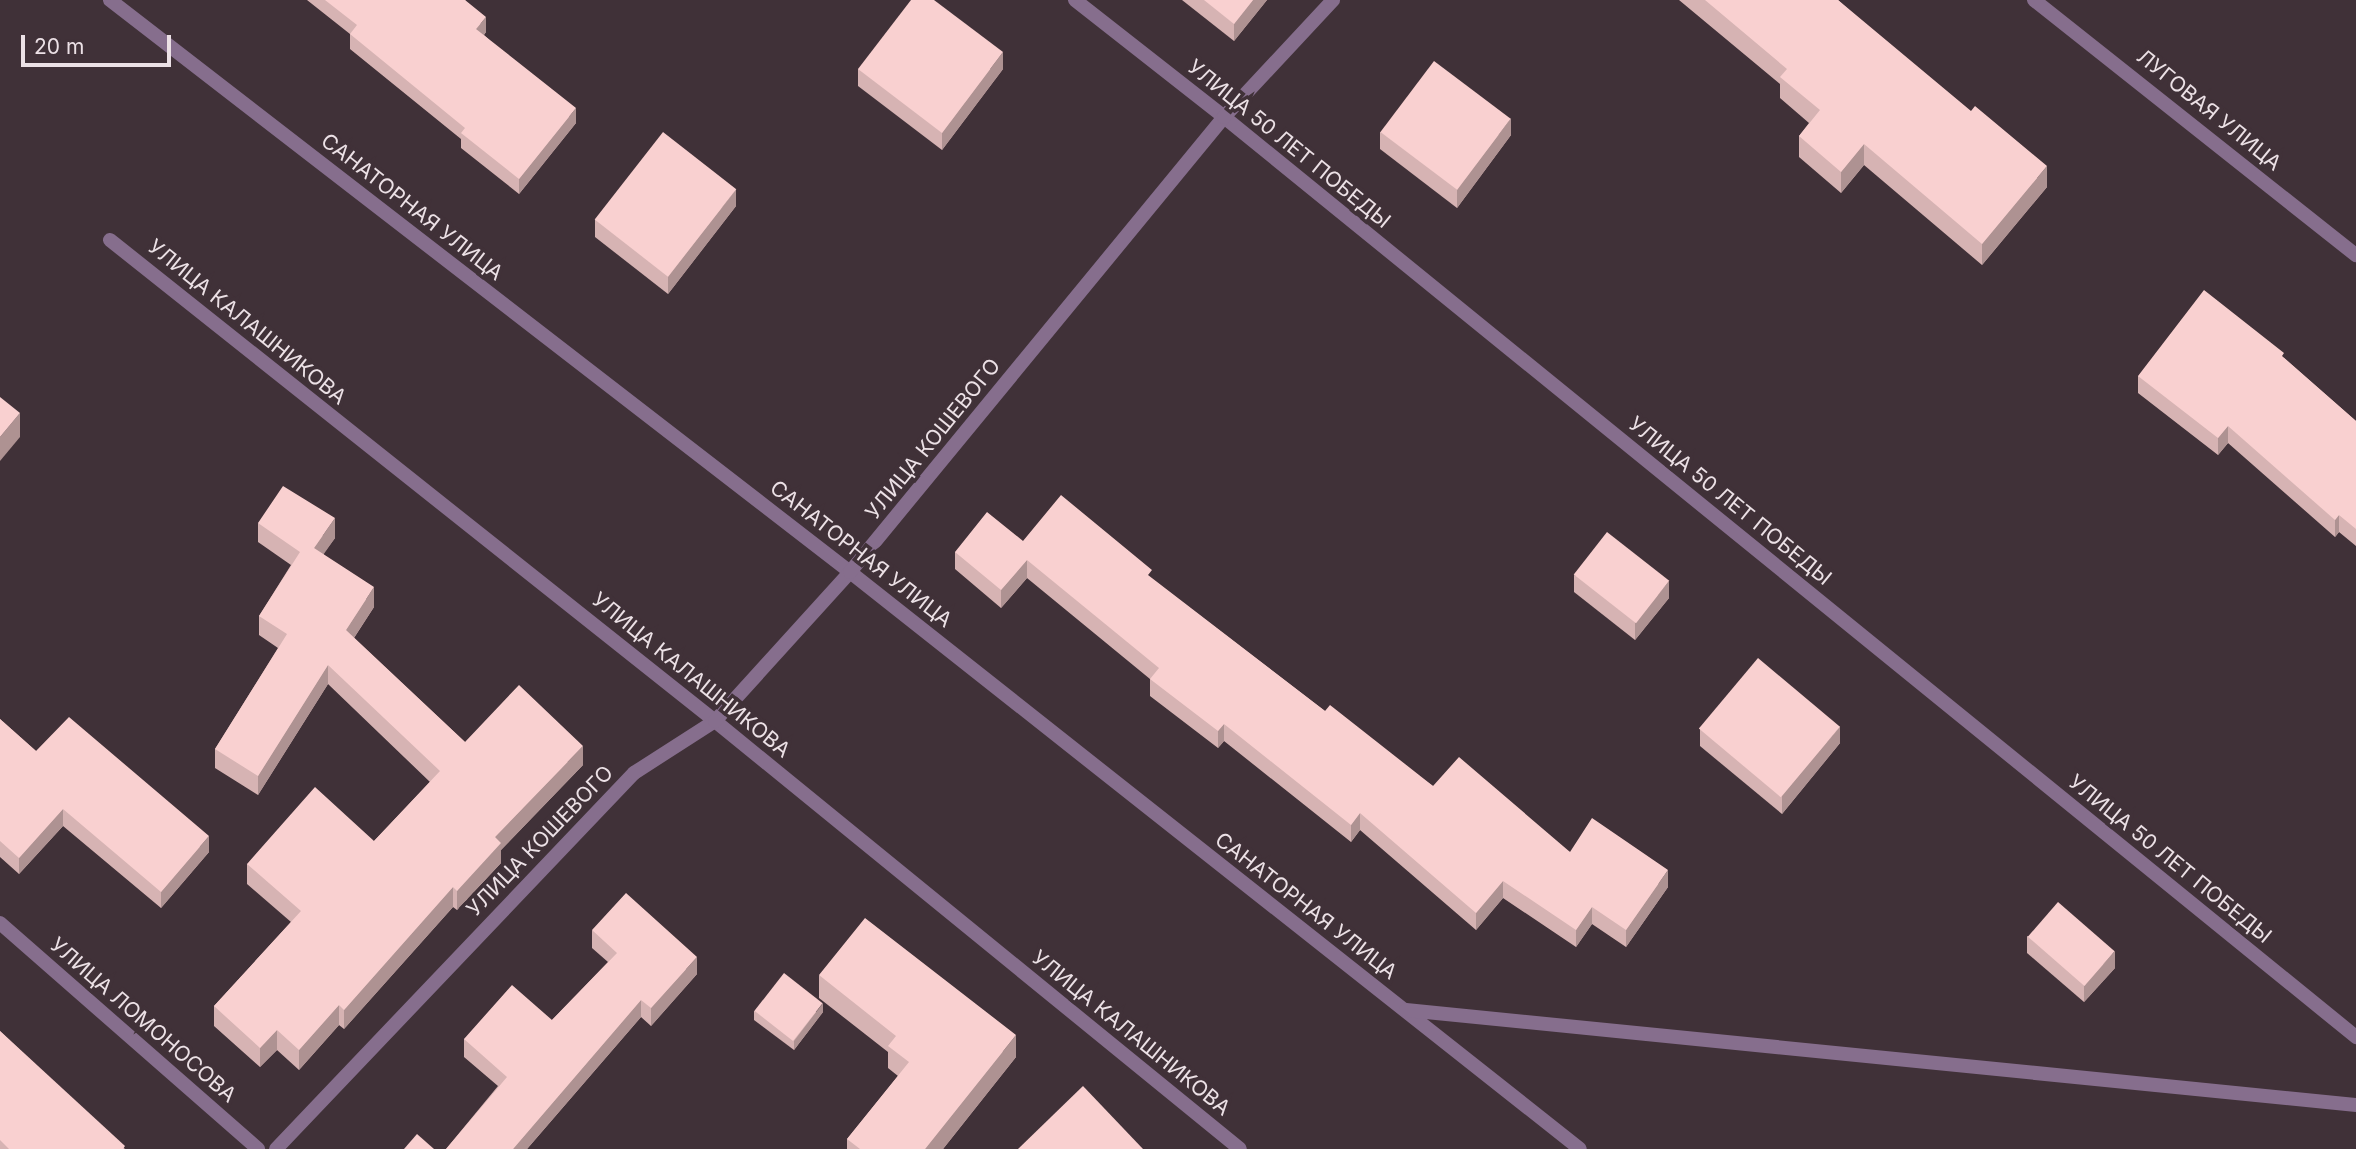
<!DOCTYPE html>
<html>
<head>
<meta charset="utf-8">
<style>
  body { margin:0 }
  #map { position:relative; width:2356px; height:1149px; overflow:hidden; background:#403138; font-family:Inter,sans-serif }
  div>[style] { position:absolute }
  .street>* { height:14px; margin:-7px; padding:0 7px; transform-origin:7px; border-radius:7px; background:#866e8d }
  .wall>* { inset:0; background:#d6b3b3 }
  .shaded-wall>* { inset:0; background:#ae9292 }
  .building>* { inset:0; background:#f9d0d0; transform-origin:0 0 }
  span { translate:-50% -50%; white-space:nowrap; text-align:center; line-height:1.15; -webkit-text-stroke:7px #403138; paint-order:stroke }
  .street-label { font-size:21px; color:#ece1e6 }
  .scale { position:absolute; left:21px; top:35px; width:150px; height:32px; box-sizing:border-box; border:4px solid #ece1e6; border-top:0; padding-left:9px; font-size:21px; line-height:24px; white-space:nowrap; color:#ece1e6; -webkit-text-stroke:5px #403138; paint-order:stroke }
</style>
</head>
<body>
<div id="map">
  <div class="street">
    <i style="left:110px;top:0;width:935px;rotate:37.7deg"></i>
    <i style="left:850px;top:572px;width:930px;rotate:38.32deg"></i>
    <i style="left:1075px;top:0;width:189px;rotate:38.1deg"></i>
    <i style="left:1224px;top:117px;width:1459px;rotate:39.1deg"></i>
    <i style="left:2034px;top:0;width:411px;rotate:38.4deg"></i>
    <i style="left:110px;top:240px;width:773px;rotate:38.49deg"></i>
    <i style="left:715px;top:721px;width:677px;rotate:39.19deg"></i>
    <i style="left:0;top:923px;width:343px;rotate:41.2deg"></i>
    <i style="left:1406px;top:1010px;width:955px;rotate:5.71deg"></i>
    <i style="left:276px;top:1149px;width:519px;rotate:-46.4deg"></i>
    <i style="left:634px;top:773px;width:96px;rotate:-32.7deg"></i>
    <i style="left:715px;top:721px;width:201px;rotate:-47.8deg"></i>
    <i style="left:850px;top:572px;width:589px;rotate:-50.58deg"></i>
    <i style="left:1224px;top:117px;width:160px;rotate:-47deg"></i>
  </div>
  <div class="wall">
    <i style="clip-path:polygon(307px 0,465px 0,486px 32px,484px 35px,576px 123px,519px 194px,461px 148px,461px 139px,350px 49px,350px 34px)"></i>
    <i style="clip-path:polygon(1182px 0,1267px 0,1234px 41px)"></i>
    <i style="clip-path:polygon(1679px 0,1838px 0,2047px 187px,1982px 265px,1864px 165px,1841px 193px,1799px 157px,1799px 136px,1809px 123px,1780px 98px,1780px 84px)"></i>
    <i style="clip-path:polygon(858px 69px,1003px 69px,942px 150px,858px 86px)"></i>
    <i style="clip-path:polygon(1380px 132px,1511px 135px,1457px 208px,1380px 149px)"></i>
    <i style="clip-path:polygon(736px 206px,668px 294px,595px 237px,595px 220px)"></i>
    <i style="clip-path:polygon(2284px 358px,2356px 421px,2356px 546px,2339px 532px,2335px 537px,2228px 443px,2218px 455px,2138px 393px,2138px 376px)"></i>
    <i style="clip-path:polygon(258px 523px,335px 538px,323px 554px,374px 607px,354px 638px,465px 742px,583px 765px,501px 850px,501px 863px,457px 910px,453px 907px,344px 1029px,339px 1025px,299px 1070px,277px 1050px,260px 1067px,214px 1026px,214px 1006px,291px 922px,247px 884px,247px 864px,374px 841px,430px 782px,328px 684px,258px 795px,215px 768px,215px 749px,278px 648px,259px 635px,259px 616px,291px 565px,258px 542px)"></i>
    <i style="clip-path:polygon(1023px 541px,1152px 579px,1325px 711px,1433px 786px,1570px 852px,1668px 887px,1626px 947px,1592px 924px,1576px 947px,1503px 898px,1476px 930px,1360px 830px,1351px 842px,1224px 741px,1218px 748px,1150px 696px,1150px 679px,1027px 578px,1001px 608px,955px 569px,955px 552px)"></i>
    <i style="clip-path:polygon(1574px 575px,1669px 598px,1635px 640px,1574px 592px)"></i>
    <i style="clip-path:polygon(0 719px,36px 751px,209px 852px,161px 908px,63px 826px,19px 874px,0 857px)"></i>
    <i style="clip-path:polygon(1700px 729px,1840px 743px,1782px 814px,1700px 746px)"></i>
    <i style="clip-path:polygon(592px 930px,697px 974px,651px 1026px,641px 1017px,527px 1149px,446px 1149px,498px 1086px,464px 1057px,464px 1039px,552px 1020px,608px 962px,592px 948px)"></i>
    <i style="clip-path:polygon(2027px 936px,2115px 968px,2084px 1002px,2027px 953px)"></i>
    <i style="clip-path:polygon(819px 975px,1016px 1057px,943px 1149px,847px 1149px,847px 1139px,898px 1076px,888px 1068px,888px 1052px,819px 998px)"></i>
    <i style="clip-path:polygon(754px 1011px,823px 1012px,794px 1050px,754px 1020px)"></i>
    <i style="clip-path:polygon(0 1031px,125px 1149px,0 1149px)"></i>
  </div>
  <div class="shaded-wall">
    <i style="clip-path:polygon(1253px 0,1267px 0,1234px 41px,1234px 24px)"></i>
    <i style="clip-path:polygon(486px 17px,486px 32px,476px 44px,476px 29px)"></i>
    <i style="clip-path:polygon(1003px 52px,1003px 69px,942px 150px,942px 133px)"></i>
    <i style="clip-path:polygon(576px 108px,576px 123px,519px 194px,519px 179px)"></i>
    <i style="clip-path:polygon(1511px 118px,1511px 135px,1457px 208px,1457px 190px)"></i>
    <i style="clip-path:polygon(1864px 144px,1864px 165px,1841px 193px,1841px 172px)"></i>
    <i style="clip-path:polygon(2047px 166px,2047px 187px,1982px 265px,1982px 244px)"></i>
    <i style="clip-path:polygon(736px 189px,736px 206px,668px 294px,668px 277px)"></i>
    <i style="clip-path:polygon(20px 413px,20px 437px,0 461px,0 437px)"></i>
    <i style="clip-path:polygon(2228px 426px,2228px 443px,2218px 455px,2218px 438px)"></i>
    <i style="clip-path:polygon(2339px 515px,2339px 532px,2335px 537px,2335px 520px)"></i>
    <i style="clip-path:polygon(335px 518px,335px 538px,314px 568px,314px 548px)"></i>
    <i style="clip-path:polygon(1027px 560px,1027px 578px,1001px 608px,1001px 590px)"></i>
    <i style="clip-path:polygon(1669px 581px,1669px 598px,1635px 640px,1635px 623px)"></i>
    <i style="clip-path:polygon(374px 587px,374px 607px,346px 650px,346px 630px)"></i>
    <i style="clip-path:polygon(328px 665px,328px 684px,258px 795px,258px 776px)"></i>
    <i style="clip-path:polygon(1224px 724px,1224px 741px,1218px 748px,1218px 731px)"></i>
    <i style="clip-path:polygon(1840px 726px,1840px 743px,1782px 814px,1782px 796px)"></i>
    <i style="clip-path:polygon(583px 746px,583px 765px,501px 850px,501px 863px,457px 910px,457px 891px,495px 837px)"></i>
    <i style="clip-path:polygon(63px 809px,63px 826px,19px 874px,19px 858px)"></i>
    <i style="clip-path:polygon(1360px 813px,1360px 830px,1351px 842px,1351px 825px)"></i>
    <i style="clip-path:polygon(209px 836px,209px 852px,161px 908px,161px 892px)"></i>
    <i style="clip-path:polygon(1668px 870px,1668px 887px,1626px 947px,1626px 930px)"></i>
    <i style="clip-path:polygon(1503px 881px,1503px 898px,1476px 930px,1476px 913px)"></i>
    <i style="clip-path:polygon(453px 887px,453px 907px,344px 1029px,344px 1010px)"></i>
    <i style="clip-path:polygon(1592px 907px,1592px 924px,1576px 947px,1576px 930px)"></i>
    <i style="clip-path:polygon(2115px 951px,2115px 968px,2084px 1002px,2084px 985px)"></i>
    <i style="clip-path:polygon(697px 957px,697px 974px,651px 1026px,651px 1008px)"></i>
    <i style="clip-path:polygon(641px 1000px,641px 1017px,527px 1149px,513px 1149px)"></i>
    <i style="clip-path:polygon(823px 1003px,823px 1012px,794px 1050px,794px 1041px)"></i>
    <i style="clip-path:polygon(339px 1005px,339px 1025px,299px 1070px,299px 1050px)"></i>
    <i style="clip-path:polygon(277px 1030px,277px 1050px,260px 1067px,260px 1048px)"></i>
    <i style="clip-path:polygon(1016px 1035px,1016px 1057px,943px 1149px,925px 1149px)"></i>
  </div>
  <div class="building">
    <i style="clip-path:polygon(325px 0,465px 0,486px 17px,476px 29px,576px 108px,519px 179px,461px 133px,465px 128px,350px 34px,357px 25px)"></i>
    <i style="clip-path:polygon(911px 0,934px 0,1003px 52px,942px 133px,858px 69px)"></i>
    <i style="clip-path:polygon(1204px 0,1253px 0,1234px 24px)"></i>
    <i style="clip-path:polygon(1705px 0,1838px 0,1971px 111px,1975px 106px,2047px 166px,1982px 244px,1864px 144px,1841px 172px,1799px 136px,1820px 110px,1780px 77px,1787px 69px)"></i>
    <i style="left:1434px;top:61px;width:96px;height:89px;rotate:37deg"></i>
    <i style="left:663px;top:132px;width:93px;height:111px;rotate:38deg"></i>
    <i style="clip-path:polygon(2204px 290px,2284px 353px,2282px 356px,2356px 421px,2356px 529px,2339px 515px,2335px 520px,2228px 426px,2218px 438px,2138px 376px)"></i>
    <i style="clip-path:polygon(0 397px,20px 413px,0 437px)"></i>
    <i style="clip-path:polygon(283px 486px,335px 518px,314px 548px,374px 587px,346px 630px,465px 742px,519px 685px,583px 746px,495px 837px,501px 843px,457px 891px,453px 887px,344px 1010px,339px 1005px,299px 1050px,277px 1030px,260px 1048px,214px 1006px,301px 911px,247px 864px,315px 787px,374px 841px,440px 771px,328px 665px,258px 776px,215px 749px,287px 634px,259px 616px,300px 552px,258px 523px)"></i>
    <i style="clip-path:polygon(1061px 495px,1152px 570px,1148px 575px,1325px 711px,1330px 705px,1433px 786px,1459px 757px,1570px 852px,1592px 818px,1668px 870px,1626px 930px,1592px 907px,1576px 930px,1503px 881px,1476px 913px,1360px 813px,1351px 825px,1224px 724px,1218px 731px,1150px 679px,1159px 668px,1027px 560px,1001px 590px,955px 552px,987px 512px,1023px 541px)"></i>
    <i style="left:1607px;top:532px;width:79px;height:54px;rotate:38deg"></i>
    <i style="left:1758px;top:658px;width:107px;height:92px;rotate:40deg"></i>
    <i style="clip-path:polygon(69px 717px,209px 836px,161px 892px,63px 809px,19px 858px,0 841px,0 719px,36px 751px)"></i>
    <i style="clip-path:polygon(626px 893px,697px 957px,651px 1008px,641px 1000px,513px 1149px,446px 1149px,507px 1077px,464px 1039px,512px 985px,552px 1020px,617px 953px,592px 930px)"></i>
    <i style="left:2058px;top:902px;width:75px;height:46px;rotate:41deg"></i>
    <i style="clip-path:polygon(865px 918px,1016px 1035px,925px 1149px,860px 1149px,847px 1139px,909px 1062px,888px 1046px,896px 1036px,819px 975px)"></i>
    <i style="left:784px;top:973px;width:49px;height:48px;rotate:38deg"></i>
    <i style="clip-path:polygon(0 1031px,125px 1146px,123px 1149px,9px 1149px,0 1140px)"></i>
    <i style="clip-path:polygon(1083px 1086px,1143px 1149px,1018px 1149px)"></i>
    <i style="clip-path:polygon(417px 1134px,434px 1149px,404px 1149px)"></i>
  </div>
  <div class="street-label">
    <span style="left:2209px;top:110px;rotate:39deg">ЛУГОВАЯ УЛИЦА</span>
    <span style="left:1289px;top:144px;rotate:39deg">УЛИЦА 50 ЛЕТ ПОБЕДЫ</span>
    <span style="left:412px;top:207px;rotate:38deg">САНАТОРНАЯ УЛИЦА</span>
    <span style="left:247px;top:322px;rotate:39deg">УЛИЦА КАЛАШНИКОВА</span>
    <span style="left:933px;top:439px;rotate:-51deg">УЛИЦА КОШЕВОГО</span>
    <span style="left:1730px;top:501px;rotate:39deg">УЛИЦА 50 ЛЕТ ПОБЕДЫ</span>
    <span style="left:861px;top:554px;rotate:38deg">САНАТОРНАЯ УЛИЦА</span>
    <span style="left:691px;top:675px;rotate:39deg">УЛИЦА КАЛАШНИКОВА</span>
    <span style="left:540px;top:841px;rotate:-46deg">УЛИЦА КОШЕВОГО</span>
    <span style="left:2170px;top:859px;rotate:39deg">УЛИЦА 50 ЛЕТ ПОБЕДЫ</span>
    <span style="left:1306px;top:906px;rotate:38deg">САНАТОРНАЯ УЛИЦА</span>
    <span style="left:143px;top:1020px;rotate:41deg">УЛИЦА ЛОМОНОСОВА</span>
    <span style="left:1131px;top:1033px;rotate:39deg">УЛИЦА КАЛАШНИКОВА</span>
  </div>
  <div class="scale">20 m</div>
</div>
</body>
</html>
